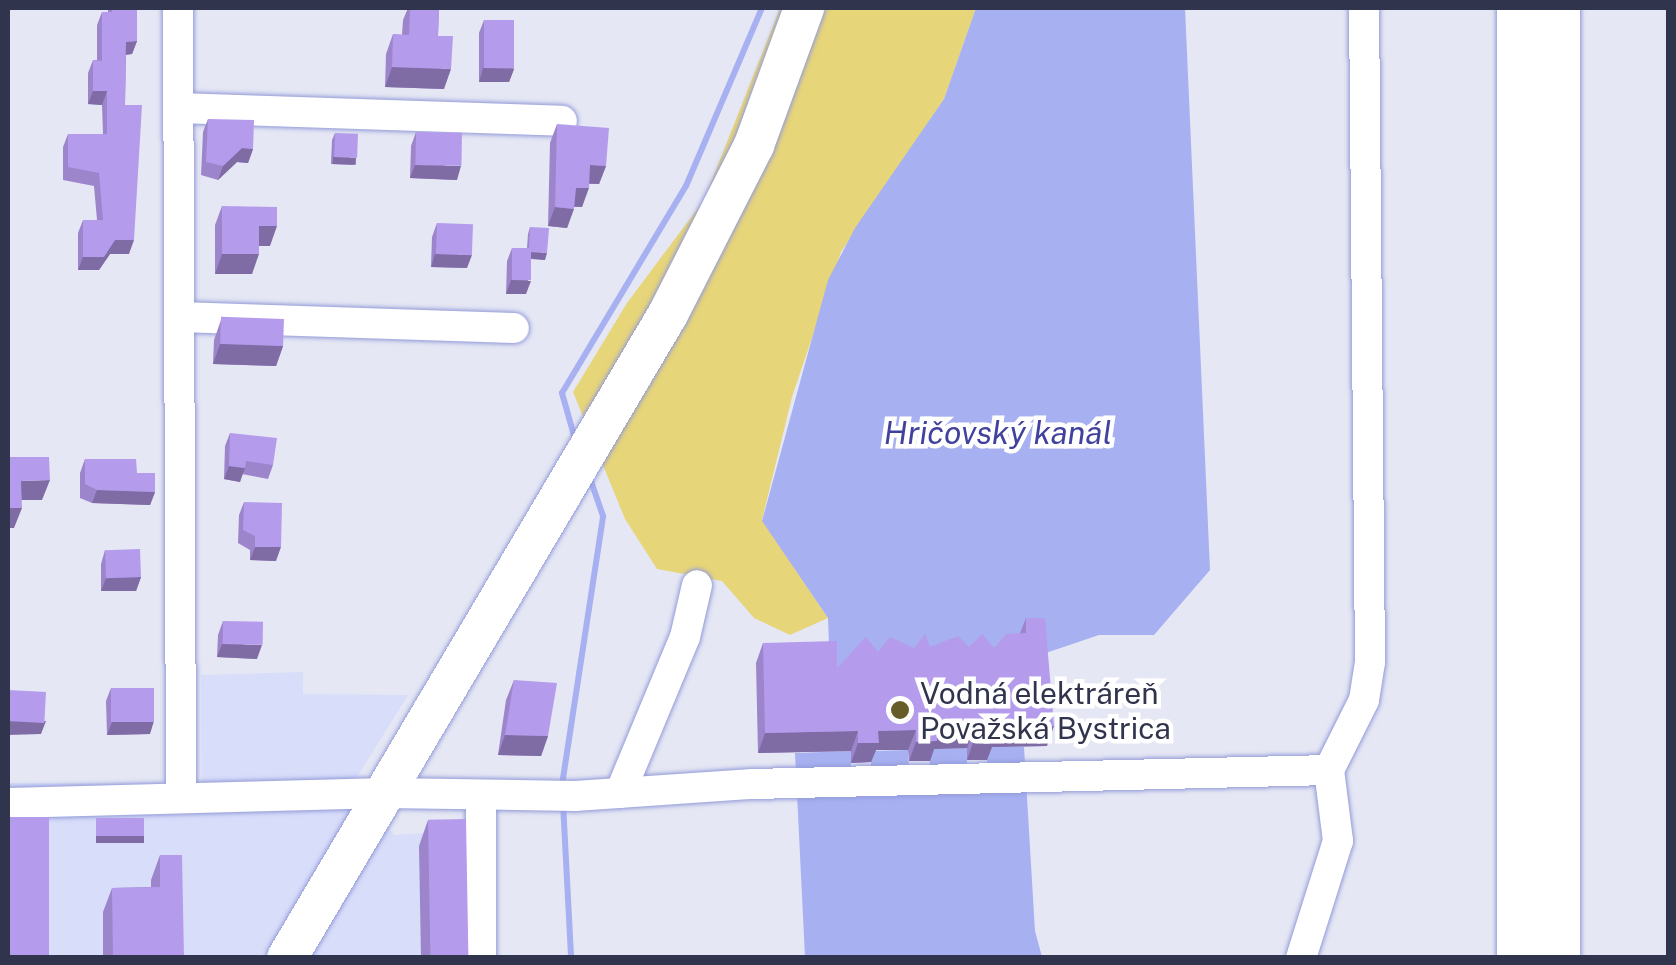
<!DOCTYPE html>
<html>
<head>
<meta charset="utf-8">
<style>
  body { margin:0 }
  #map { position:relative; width:1676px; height:965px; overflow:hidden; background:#e5e7f4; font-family:"Public Sans",sans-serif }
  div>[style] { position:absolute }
  .built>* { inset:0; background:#d8ddfa }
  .green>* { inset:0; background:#e7d57a }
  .water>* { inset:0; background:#a7b0f1 }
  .stream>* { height:6px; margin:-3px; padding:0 3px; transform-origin:3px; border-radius:3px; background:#a7b0f1 }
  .roads { filter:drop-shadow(0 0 2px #939bd8) drop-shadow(0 0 2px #939bd8) }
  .minor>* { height:30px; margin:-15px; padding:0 15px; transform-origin:15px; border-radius:15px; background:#fff }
  .major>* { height:40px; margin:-20px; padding:0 20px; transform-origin:20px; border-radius:20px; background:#fff }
  .highway>* { height:45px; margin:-22.5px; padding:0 22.5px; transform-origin:22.5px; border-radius:22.5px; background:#fff }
  .wall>* { inset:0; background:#9c85cb }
  .shaded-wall>* { inset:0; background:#7f6ca5; transform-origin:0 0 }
  .building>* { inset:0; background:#b59bec; transform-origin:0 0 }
  .dots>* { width:28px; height:28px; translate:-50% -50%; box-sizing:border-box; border:5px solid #fff; border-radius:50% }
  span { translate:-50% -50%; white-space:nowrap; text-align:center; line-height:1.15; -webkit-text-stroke:9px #fff; paint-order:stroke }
  .poi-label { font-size:30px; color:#31344d }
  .left { translate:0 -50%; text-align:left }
  .water-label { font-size:32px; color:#41419e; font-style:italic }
  .frame { position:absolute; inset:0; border:10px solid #31344d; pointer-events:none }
</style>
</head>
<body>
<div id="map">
  <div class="built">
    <i style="clip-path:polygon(303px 672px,303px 694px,408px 695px,354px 782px,394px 835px,458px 831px,463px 957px,8px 958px,8px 783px,202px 784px,201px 675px)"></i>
  </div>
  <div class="green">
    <i style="clip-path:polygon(780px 8px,976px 8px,944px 99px,841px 252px,792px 397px,762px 520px,828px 618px,790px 635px,754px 618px,722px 581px,657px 569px,625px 519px,573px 392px,627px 303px,704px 200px)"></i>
  </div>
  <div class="water">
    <i style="clip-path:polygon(976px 8px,1185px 8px,1210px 570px,1154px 635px,1099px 635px,1019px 662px,830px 674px,828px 618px,762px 521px,828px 280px,855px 228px,944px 99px)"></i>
    <i style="clip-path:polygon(987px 747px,1024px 747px,1035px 931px,1042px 957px,805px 957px,795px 753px,851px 751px,851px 770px,871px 769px,871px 751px,908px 750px,909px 768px,930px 768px,929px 749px,967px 748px,967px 767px,987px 766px)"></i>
  </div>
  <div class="stream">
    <i style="left:575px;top:439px;width:48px;rotate:-105.8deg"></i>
    <i style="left:562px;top:393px;width:241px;rotate:-59.1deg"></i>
    <i style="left:686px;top:186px;width:194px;rotate:-66.9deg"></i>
    <i style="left:562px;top:785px;width:272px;rotate:-81.3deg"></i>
    <i style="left:603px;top:516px;width:39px;rotate:-109deg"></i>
    <i style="left:563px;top:803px;width:155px;rotate:87deg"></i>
  </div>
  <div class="roads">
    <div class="minor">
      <i style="left:178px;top:8px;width:790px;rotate:89.78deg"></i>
      <i style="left:178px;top:108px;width:384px;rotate:1.9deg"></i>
      <i style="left:179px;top:317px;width:335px;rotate:1.9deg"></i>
      <i style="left:620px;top:793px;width:169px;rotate:-67.4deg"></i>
      <i style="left:685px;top:637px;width:53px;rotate:-77deg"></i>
      <i style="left:481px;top:795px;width:163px;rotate:90deg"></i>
      <i style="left:8px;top:803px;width:378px;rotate:-1.5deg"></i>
      <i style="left:386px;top:793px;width:189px;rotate:0.9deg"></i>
      <i style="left:575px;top:796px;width:178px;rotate:-3.9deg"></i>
      <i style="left:753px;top:784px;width:576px;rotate:-1.39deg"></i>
      <i style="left:1301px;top:958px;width:123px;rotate:-72.5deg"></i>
      <i style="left:1338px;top:841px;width:72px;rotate:-97.2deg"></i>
      <i style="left:1329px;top:770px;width:78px;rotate:-63.4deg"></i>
      <i style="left:1364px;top:700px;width:37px;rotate:-81deg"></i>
      <i style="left:1370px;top:663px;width:655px;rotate:-90.52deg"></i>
    </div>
    <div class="major">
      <i style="left:287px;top:958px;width:748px;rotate:-59.39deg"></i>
      <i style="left:668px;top:314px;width:190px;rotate:-63deg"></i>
      <i style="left:754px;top:145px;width:146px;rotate:-69.9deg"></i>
    </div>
    <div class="highway">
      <i style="left:1519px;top:958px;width:950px;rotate:-90deg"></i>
      <i style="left:1557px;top:958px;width:950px;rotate:-90deg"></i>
    </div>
  </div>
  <div class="wall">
    <i style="clip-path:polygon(108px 8px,144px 8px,137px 9px,137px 41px,132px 54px,126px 55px,125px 105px,129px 254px,110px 254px,99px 270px,78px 270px,78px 233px,83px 220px,97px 220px,94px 186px,63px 180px,63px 147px,68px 134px,103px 134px,102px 105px,88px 104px,88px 73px,93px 60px,97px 60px,97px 25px,102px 12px,108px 12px)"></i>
    <i style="clip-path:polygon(408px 8px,439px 8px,438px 36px,444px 89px,385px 87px,386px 54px,393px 34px,402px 35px,403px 20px)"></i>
    <i style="clip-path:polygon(484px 20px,514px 69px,509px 82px,479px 82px,479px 33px)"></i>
    <i style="clip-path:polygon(208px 119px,253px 149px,248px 163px,237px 162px,218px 180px,201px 175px,203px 132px)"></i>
    <i style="clip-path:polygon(557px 124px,606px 166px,599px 184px,589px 184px,582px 207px,574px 207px,567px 228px,548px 226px,550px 143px)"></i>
    <i style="clip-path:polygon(416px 132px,457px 180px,410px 178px,411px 146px)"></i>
    <i style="clip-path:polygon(335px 133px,354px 165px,331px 164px,332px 140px)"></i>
    <i style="clip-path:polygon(222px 206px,270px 246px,259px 246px,252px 274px,215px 274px,215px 225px)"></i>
    <i style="clip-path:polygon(437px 223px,467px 268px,431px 267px,432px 237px)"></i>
    <i style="clip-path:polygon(530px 227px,545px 260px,531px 259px,526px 294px,506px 294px,507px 261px,512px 248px,527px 248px,528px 234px)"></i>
    <i style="clip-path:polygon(221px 320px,283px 346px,276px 366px,213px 364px,214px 340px)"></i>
    <i style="clip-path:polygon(230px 433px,273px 465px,268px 479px,242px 474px,240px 482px,224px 479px,225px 446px)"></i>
    <i style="clip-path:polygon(85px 459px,137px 473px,155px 492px,150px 505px,92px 503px,80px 498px,80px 473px)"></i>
    <i style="clip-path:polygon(244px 502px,276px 561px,250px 560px,250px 550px,238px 543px,239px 515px)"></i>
    <i style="clip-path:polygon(105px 550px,141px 577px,136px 591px,101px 591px,101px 564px)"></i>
    <i style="clip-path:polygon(1026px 618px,1047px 746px,992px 747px,987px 760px,967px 760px,967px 748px,934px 749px,930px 761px,909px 761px,908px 750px,876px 750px,871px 762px,851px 763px,851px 751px,758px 753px,756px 663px,763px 643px,837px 668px,878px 652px,914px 648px,994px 648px,1020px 633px)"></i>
    <i style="clip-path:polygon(223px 621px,257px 659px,217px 657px,218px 635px)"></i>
    <i style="clip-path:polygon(514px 680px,548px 736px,541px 756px,498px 755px,506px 700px)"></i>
    <i style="clip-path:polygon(111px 688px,150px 734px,107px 735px,106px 701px)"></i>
    <i style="clip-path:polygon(428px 820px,469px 958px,421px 958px,419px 846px)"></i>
    <i style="clip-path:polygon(160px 855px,184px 958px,103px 958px,103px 912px,112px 888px,151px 887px,151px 880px)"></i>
  </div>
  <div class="shaded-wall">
    <i style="clip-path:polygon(137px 41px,132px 54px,122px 55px,126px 42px)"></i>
    <i style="clip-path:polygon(392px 67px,451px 69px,444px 89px,385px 87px)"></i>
    <i style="clip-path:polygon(483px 68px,514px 69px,509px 82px,479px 82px)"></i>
    <i style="clip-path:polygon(93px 91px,107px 91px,102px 105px,88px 104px)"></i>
    <i style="clip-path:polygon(242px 148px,253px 149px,248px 163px,237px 162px,218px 180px,223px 166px)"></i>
    <i style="left:333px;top:157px;width:23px;height:7px;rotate:2deg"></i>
    <i style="clip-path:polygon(415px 165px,461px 166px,457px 180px,410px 178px)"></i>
    <i style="clip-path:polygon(590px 165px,606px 166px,599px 184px,584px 183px)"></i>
    <i style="clip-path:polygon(576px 188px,589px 188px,582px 207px,569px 206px)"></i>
    <i style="clip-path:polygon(555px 207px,574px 209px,567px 228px,548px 226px)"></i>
    <i style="clip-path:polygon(259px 226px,277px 226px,270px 246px,252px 246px)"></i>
    <i style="clip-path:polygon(115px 240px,134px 240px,129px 254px,110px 254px,99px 270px,78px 270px,83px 257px)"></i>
    <i style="clip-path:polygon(529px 252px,547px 253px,545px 260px,526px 258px)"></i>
    <i style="clip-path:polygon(222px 254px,259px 254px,252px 274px,215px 274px)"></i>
    <i style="clip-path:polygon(435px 254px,472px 255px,467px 268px,431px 267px)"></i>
    <i style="clip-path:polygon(511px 280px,531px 281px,526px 294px,506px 294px)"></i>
    <i style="clip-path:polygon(220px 344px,283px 346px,276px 366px,213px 364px)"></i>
    <i style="clip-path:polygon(229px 466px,245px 468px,240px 482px,224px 479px)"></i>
    <i style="clip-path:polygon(50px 480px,42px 500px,14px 500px,21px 481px)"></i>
    <i style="clip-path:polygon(97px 490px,155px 492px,150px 505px,92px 503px)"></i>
    <i style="clip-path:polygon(8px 508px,22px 508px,14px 528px,8px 528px)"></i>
    <i style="clip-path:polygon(255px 547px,281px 547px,276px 561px,250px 560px)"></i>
    <i style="clip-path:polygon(141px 577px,136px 591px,101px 591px,106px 578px)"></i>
    <i style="clip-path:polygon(222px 644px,262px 645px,257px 659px,217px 657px)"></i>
    <i style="clip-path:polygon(8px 721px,46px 721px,41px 734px,8px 735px)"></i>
    <i style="clip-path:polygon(154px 721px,150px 734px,107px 735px,112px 722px)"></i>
    <i style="clip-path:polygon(1054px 726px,1047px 746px,992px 747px,987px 760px,967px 760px,974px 740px,994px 728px)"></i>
    <i style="clip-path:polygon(974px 728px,967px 748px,934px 749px,930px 761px,909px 761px,916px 742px,937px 729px)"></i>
    <i style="clip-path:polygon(916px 730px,908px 750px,876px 750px,871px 762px,851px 763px,858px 743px,878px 731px)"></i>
    <i style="clip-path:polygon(858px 731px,851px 751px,758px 753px,765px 733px)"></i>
    <i style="clip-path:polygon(505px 735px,548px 736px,541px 756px,498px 755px)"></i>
    <i style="left:96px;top:836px;width:48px;height:7px"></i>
  </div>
  <div class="building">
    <i style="clip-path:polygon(112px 8px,137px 8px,137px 41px,126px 42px,125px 105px,142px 105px,134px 240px,115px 240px,104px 257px,83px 257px,83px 220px,103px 220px,99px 173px,68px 167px,68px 134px,107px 134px,107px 91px,93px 91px,93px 60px,102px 61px,102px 12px,112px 12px)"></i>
    <i style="clip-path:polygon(410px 8px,439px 8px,438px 36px,453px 36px,451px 69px,392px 67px,393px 34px,409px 35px)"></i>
    <i style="left:484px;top:20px;width:30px;height:48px"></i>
    <i style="clip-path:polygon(208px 119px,254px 120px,253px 149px,242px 148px,223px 166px,206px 162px)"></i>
    <i style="clip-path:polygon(557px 124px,609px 128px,606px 166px,590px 165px,589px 188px,576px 188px,574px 209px,555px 207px)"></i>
    <i style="left:416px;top:132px;width:46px;height:33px;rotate:1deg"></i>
    <i style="left:335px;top:133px;width:23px;height:24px;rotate:2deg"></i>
    <i style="clip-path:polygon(222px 206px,277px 207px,277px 226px,259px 226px,259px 254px,222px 254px)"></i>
    <i style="left:437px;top:223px;width:36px;height:31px;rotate:2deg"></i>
    <i style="clip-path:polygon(530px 227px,549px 228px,547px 253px,531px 252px,531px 248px,529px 248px)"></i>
    <i style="left:512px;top:248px;width:19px;height:32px"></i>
    <i style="left:284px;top:319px;width:27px;height:63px;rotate:92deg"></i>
    <i style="clip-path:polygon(230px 433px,277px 438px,273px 465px,246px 461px,245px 468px,229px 466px)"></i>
    <i style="clip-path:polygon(8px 457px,49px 457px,50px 480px,21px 481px,22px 508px,8px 508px)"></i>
    <i style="clip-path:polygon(85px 459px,136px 459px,137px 473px,155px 473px,155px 492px,97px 490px,85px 484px)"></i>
    <i style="clip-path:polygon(244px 502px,282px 503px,281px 547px,255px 547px,255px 536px,243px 530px)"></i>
    <i style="left:140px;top:549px;width:28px;height:35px;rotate:88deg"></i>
    <i style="clip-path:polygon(1026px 618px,1045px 618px,1054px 726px,994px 728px,994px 740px,974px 740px,974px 728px,937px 729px,937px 741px,916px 742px,916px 730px,878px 731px,879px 743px,858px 743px,858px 731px,765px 733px,763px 643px,837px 641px,837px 668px,866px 637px,878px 652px,890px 637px,914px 648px,925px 634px,930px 647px,958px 636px,969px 647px,982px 634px,994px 648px,1006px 634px,1026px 633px)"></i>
    <i style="left:223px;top:621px;width:40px;height:23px;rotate:1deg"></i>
    <i style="clip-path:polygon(514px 680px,557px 683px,548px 736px,505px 735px)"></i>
    <i style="left:111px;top:688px;width:43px;height:34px"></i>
    <i style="left:8px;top:690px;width:38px;height:31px;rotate:3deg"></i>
    <i style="left:49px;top:817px;width:141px;height:41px;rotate:90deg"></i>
    <i style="left:144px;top:818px;width:18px;height:48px;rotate:90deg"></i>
    <i style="left:466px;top:819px;width:139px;height:38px;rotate:89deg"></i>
    <i style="clip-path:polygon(160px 855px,182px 855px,184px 958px,113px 958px,112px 888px,160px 887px)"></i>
  </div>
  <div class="dots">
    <i style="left:900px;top:710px;background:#665c29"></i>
  </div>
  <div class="poi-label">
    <span class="left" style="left:920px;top:710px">Vodná elektráreň<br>Považská Bystrica</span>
  </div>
  <div class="water-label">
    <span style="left:998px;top:433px">Hričovský kanál</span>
  </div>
  <div class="frame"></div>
</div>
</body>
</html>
